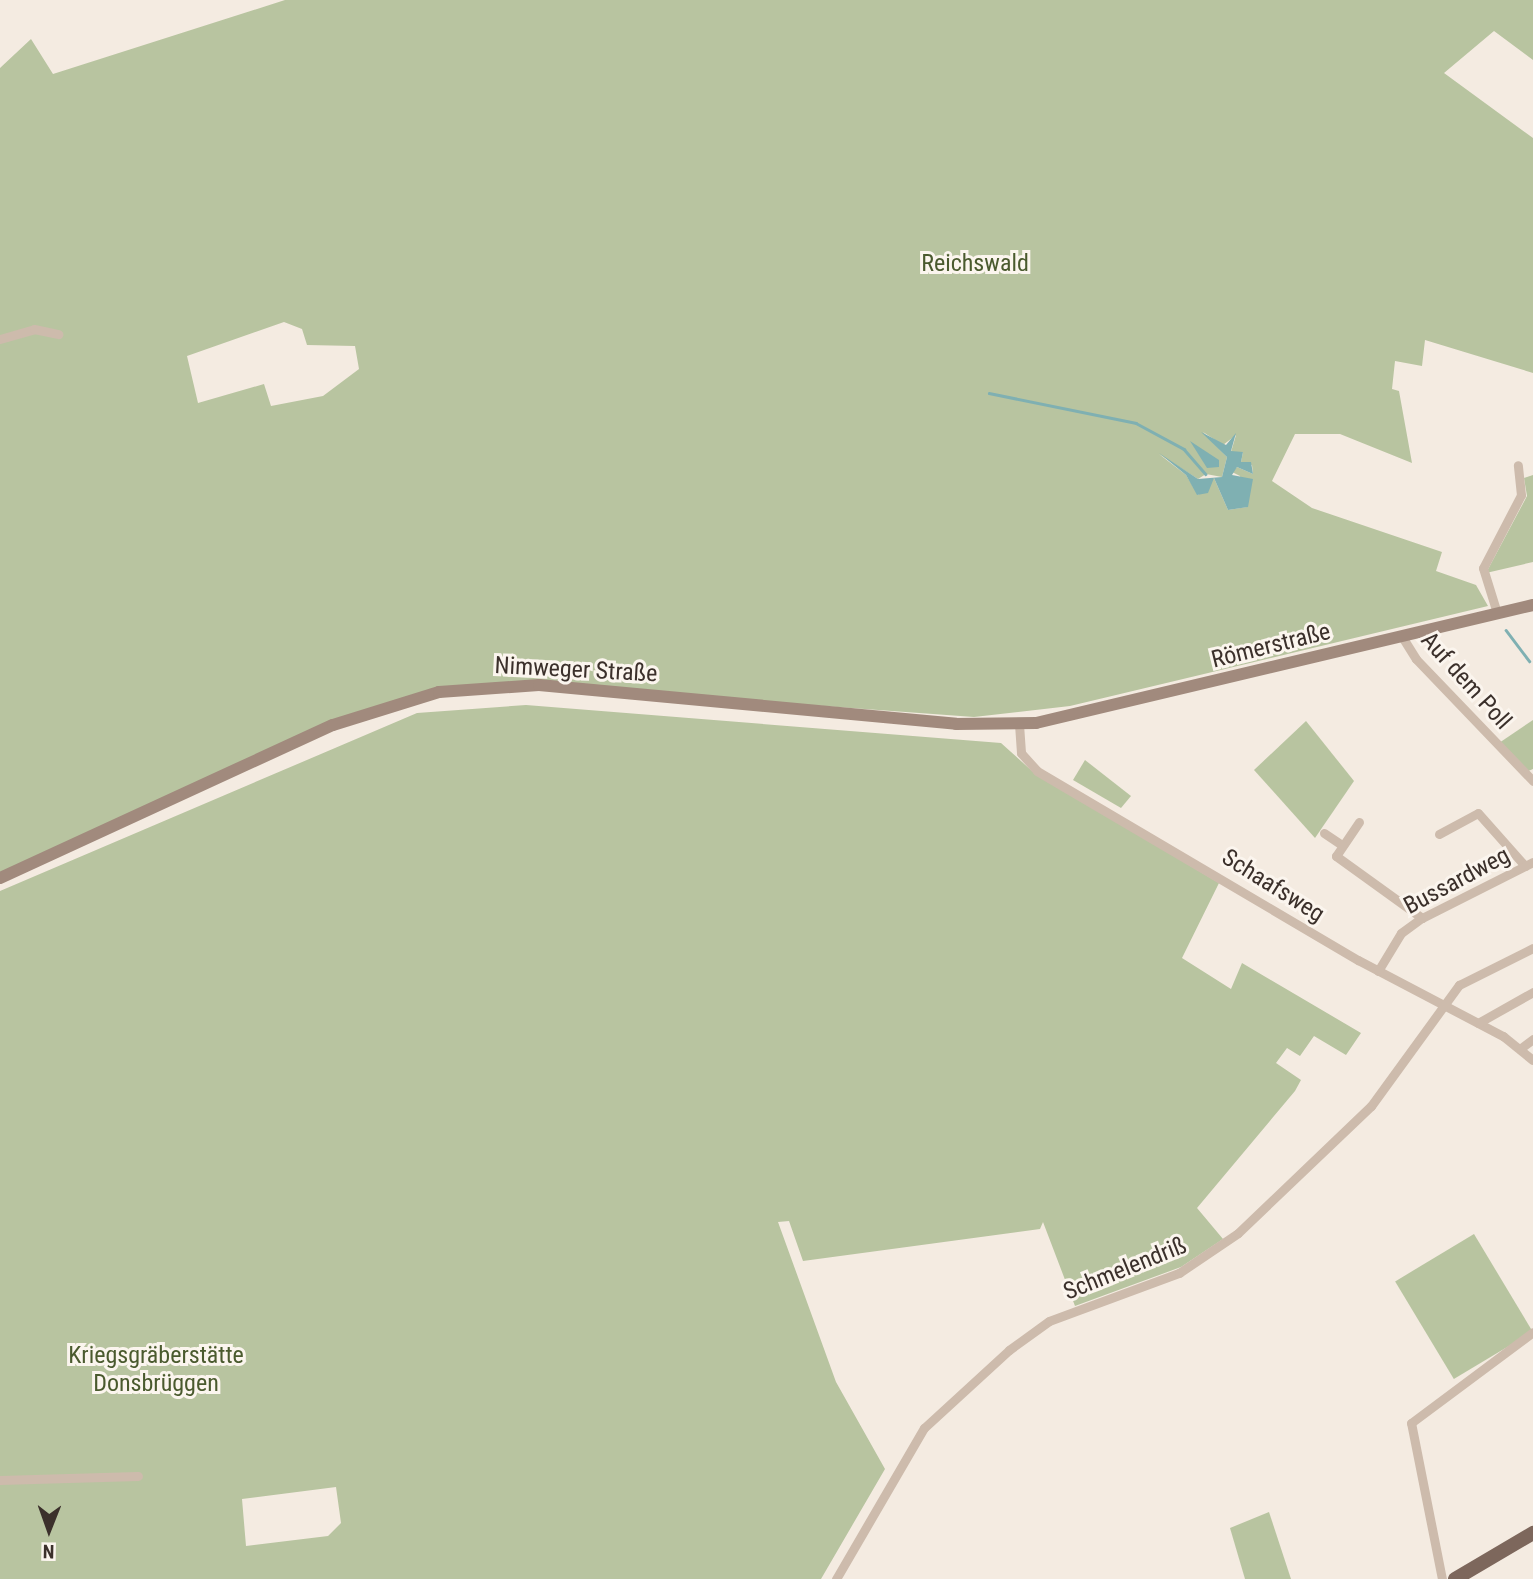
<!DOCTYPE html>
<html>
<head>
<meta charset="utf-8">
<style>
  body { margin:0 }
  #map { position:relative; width:1533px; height:1579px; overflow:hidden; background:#f4ebe1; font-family:"Roboto Condensed",sans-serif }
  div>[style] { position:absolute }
  .green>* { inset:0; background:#b8c4a0; transform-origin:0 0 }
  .water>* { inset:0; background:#7fb0b2 }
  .stream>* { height:2.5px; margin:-1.25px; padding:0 1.25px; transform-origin:1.25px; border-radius:1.25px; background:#7fb0b2 }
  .street>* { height:9px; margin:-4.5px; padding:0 4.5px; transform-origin:4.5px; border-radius:4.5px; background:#cdbbac }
  .secondary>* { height:12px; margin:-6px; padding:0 6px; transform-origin:6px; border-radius:6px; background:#a18a7d }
  .primary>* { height:14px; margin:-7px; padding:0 7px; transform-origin:7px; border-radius:7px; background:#7d675c }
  span { translate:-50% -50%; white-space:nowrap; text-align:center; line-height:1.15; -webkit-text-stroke:6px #fbf5ee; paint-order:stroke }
  .park-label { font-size:24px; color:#4a5a2e }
  .street-label { font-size:24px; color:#3b302b }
  .north { position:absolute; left:14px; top:1495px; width:70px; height:70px; -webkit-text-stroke:5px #fbf5ee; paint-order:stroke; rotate:181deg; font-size:19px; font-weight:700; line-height:28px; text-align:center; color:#3b302b }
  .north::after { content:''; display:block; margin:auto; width:24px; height:32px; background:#3b302b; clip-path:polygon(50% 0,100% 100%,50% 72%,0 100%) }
</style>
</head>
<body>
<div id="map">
  <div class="green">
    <i style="clip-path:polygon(evenodd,285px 0,1533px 0,1533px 60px,1494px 31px,1444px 73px,1533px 138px,1533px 373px,1425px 340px,1422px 366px,1395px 361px,1392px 389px,1399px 391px,1412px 463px,1340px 434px,1295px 434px,1272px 481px,1312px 508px,1442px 552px,1436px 571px,1476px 585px,1488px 606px,1070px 706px,974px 717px,539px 685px,389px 704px,0 878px,0 68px,31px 39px,53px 74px,285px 0,284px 322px,302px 329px,307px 345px,355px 346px,359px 369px,323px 396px,271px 406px,264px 384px,198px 403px,187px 356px,284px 322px,285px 0,1203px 432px,1223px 445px,1236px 435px,1231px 452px,1243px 452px,1241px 462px,1252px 465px,1253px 474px,1237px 467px,1232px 472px,1240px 476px,1247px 507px,1228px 510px,1214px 478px,1198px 495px,1186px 475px,1159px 454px,1198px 479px,1206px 474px,1222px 477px,1227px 457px,1203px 432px)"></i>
    <i style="clip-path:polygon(1533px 475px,1533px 562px,1486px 573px,1527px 496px,1524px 478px)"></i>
    <i style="clip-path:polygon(evenodd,526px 705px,1001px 743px,1032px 771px,1219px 883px,1182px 958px,1231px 989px,1242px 963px,1361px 1033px,1346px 1055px,1314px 1036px,1300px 1056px,1287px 1048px,1276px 1063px,1301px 1080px,1295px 1091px,1197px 1208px,1223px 1239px,1181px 1267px,1075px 1306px,1043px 1222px,1040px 1229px,803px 1261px,789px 1221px,778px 1222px,836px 1382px,885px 1469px,821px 1579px,0 1579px,0 891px,417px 713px,526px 705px,336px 1487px,341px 1523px,328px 1536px,246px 1546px,242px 1499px,336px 1487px)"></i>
    <i style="clip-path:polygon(1533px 720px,1533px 769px,1526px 772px,1499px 743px)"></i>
    <i style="clip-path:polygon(1306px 721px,1354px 781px,1315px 838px,1254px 770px)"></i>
    <i style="clip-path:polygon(1085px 760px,1131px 796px,1121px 808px,1073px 780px)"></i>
    <i style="left:1474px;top:1234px;width:114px;height:92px;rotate:59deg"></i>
    <i style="clip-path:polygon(1269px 1512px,1291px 1579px,1245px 1579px,1230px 1528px)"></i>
  </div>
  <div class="water">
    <i style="clip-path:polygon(1201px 432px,1226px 445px,1236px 433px,1231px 451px,1243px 452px,1241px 462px,1251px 462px,1253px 474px,1237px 467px,1232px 475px,1253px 479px,1248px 507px,1228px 510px,1214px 478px,1208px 493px,1197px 495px,1186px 475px,1159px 453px,1198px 479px,1222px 477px,1227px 457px)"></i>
    <i style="clip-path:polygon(1190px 441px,1219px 460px,1219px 467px,1207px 468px)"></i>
  </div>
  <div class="stream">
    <i style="left:989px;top:393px;width:150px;rotate:11.5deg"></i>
    <i style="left:1136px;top:423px;width:55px;rotate:28.4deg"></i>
    <i style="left:1184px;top:449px;width:33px;rotate:49deg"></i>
    <i style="left:1506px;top:630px;width:39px;rotate:53deg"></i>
  </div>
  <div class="street">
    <i style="left:0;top:339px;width:35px;rotate:-16deg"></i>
    <i style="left:34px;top:329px;width:25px;rotate:12deg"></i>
    <i style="left:1497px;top:613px;width:47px;rotate:-107.3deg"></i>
    <i style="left:1483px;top:568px;width:82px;rotate:-62.5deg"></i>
    <i style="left:1521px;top:495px;width:30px;rotate:-96deg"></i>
    <i style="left:1401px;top:635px;width:28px;rotate:58deg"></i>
    <i style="left:1416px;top:659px;width:169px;rotate:46.2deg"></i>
    <i style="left:1019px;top:724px;width:29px;rotate:86deg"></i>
    <i style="left:1021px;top:753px;width:24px;rotate:48deg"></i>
    <i style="left:1037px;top:771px;width:373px;rotate:30.5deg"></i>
    <i style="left:1358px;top:960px;width:164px;rotate:27.7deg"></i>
    <i style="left:1503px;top:1036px;width:38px;rotate:39deg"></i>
    <i style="left:1359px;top:822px;width:41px;rotate:124.1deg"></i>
    <i style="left:1336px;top:856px;width:106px;rotate:35.8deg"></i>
    <i style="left:1324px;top:833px;width:22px;rotate:34deg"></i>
    <i style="left:1439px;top:834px;width:44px;rotate:-28.3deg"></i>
    <i style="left:1478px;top:813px;width:71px;rotate:48.4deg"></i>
    <i style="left:1378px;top:971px;width:44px;rotate:-58.8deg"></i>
    <i style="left:1401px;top:933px;width:26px;rotate:-36deg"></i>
    <i style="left:1422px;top:918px;width:124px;rotate:-26.8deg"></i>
    <i style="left:1478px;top:1023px;width:63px;rotate:-29.4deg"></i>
    <i style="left:1521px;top:1048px;width:15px;rotate:-37deg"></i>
    <i style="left:0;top:1480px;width:138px;rotate:-1.7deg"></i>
    <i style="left:836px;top:1579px;width:175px;rotate:-59.8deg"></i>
    <i style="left:924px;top:1428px;width:115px;rotate:-42.5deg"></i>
    <i style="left:1009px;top:1350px;width:49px;rotate:-35.9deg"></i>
    <i style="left:1049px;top:1321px;width:139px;rotate:-20.3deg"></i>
    <i style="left:1179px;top:1273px;width:71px;rotate:-34.1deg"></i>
    <i style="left:1238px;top:1233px;width:184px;rotate:-43.7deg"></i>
    <i style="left:1371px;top:1106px;width:150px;rotate:-54deg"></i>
    <i style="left:1459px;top:985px;width:83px;rotate:-26.6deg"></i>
    <i style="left:1442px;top:1579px;width:159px;rotate:-101.2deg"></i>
    <i style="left:1411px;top:1423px;width:152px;rotate:-36.7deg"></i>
  </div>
  <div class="secondary">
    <i style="left:0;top:878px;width:366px;rotate:-24.7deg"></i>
    <i style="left:333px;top:725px;width:111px;rotate:-17.3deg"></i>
    <i style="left:439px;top:692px;width:100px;rotate:-4deg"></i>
    <i style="left:539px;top:685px;width:419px;rotate:5.3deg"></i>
    <i style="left:956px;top:724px;width:80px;rotate:-0.7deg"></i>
    <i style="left:1036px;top:723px;width:511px;rotate:-13.36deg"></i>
  </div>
  <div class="primary">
    <i style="left:1455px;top:1579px;width:91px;rotate:-30.5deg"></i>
  </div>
  <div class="park-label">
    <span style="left:975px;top:264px">Reichswald</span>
    <span style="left:156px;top:1370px">Kriegsgräberstätte<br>Donsbrüggen</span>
  </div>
  <div class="street-label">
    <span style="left:1271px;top:646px;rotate:-14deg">Römerstraße</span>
    <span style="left:576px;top:670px;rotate:3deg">Nimweger Straße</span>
    <span style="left:1466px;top:681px;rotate:48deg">Auf dem Poll</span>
    <span style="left:1457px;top:881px;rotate:-28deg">Bussardweg</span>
    <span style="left:1273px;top:886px;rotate:32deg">Schaafsweg</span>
    <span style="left:1125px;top:1269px;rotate:-22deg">Schmelendriß</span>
  </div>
  <div class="north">N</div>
</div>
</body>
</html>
